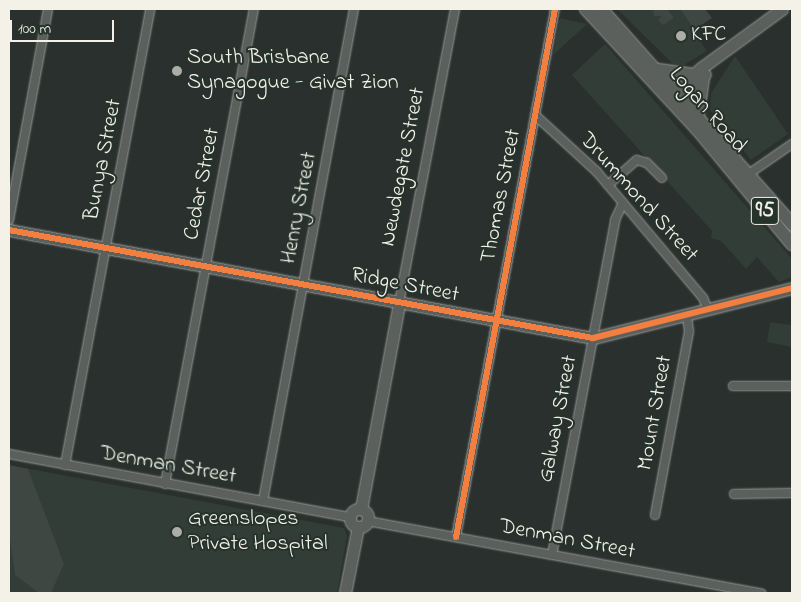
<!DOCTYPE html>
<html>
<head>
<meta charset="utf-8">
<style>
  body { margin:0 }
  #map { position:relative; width:801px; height:602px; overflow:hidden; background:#29302d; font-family:"Indie Flower",sans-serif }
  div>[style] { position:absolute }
  .built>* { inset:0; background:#323d37 }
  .green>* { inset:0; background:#3e4742 }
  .roads { filter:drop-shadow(0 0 1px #969996) drop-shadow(0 0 1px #969996) }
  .street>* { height:8px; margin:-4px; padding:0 4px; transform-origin:4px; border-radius:4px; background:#5c605c }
  .secondary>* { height:11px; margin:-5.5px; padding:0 5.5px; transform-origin:5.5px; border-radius:5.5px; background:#5c605c }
  .secondary>.ring { margin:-5.5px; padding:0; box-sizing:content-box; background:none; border:11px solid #5c605c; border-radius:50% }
  .primary>* { height:12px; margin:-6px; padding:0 6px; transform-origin:6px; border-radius:6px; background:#5c605c }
  .cycleway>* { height:6px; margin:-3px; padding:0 3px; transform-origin:3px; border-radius:3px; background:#f27e40 }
  .dots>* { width:14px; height:14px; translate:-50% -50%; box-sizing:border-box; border:2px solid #26332d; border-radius:50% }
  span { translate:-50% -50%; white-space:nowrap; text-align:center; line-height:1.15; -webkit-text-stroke:4px #26332d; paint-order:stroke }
  .shield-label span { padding:1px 4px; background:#26332d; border:1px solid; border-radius:4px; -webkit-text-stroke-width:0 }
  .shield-label { font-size:21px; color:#f4f1e8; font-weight:700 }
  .poi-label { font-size:22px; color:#f4f1e8 }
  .left { translate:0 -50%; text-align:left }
  .street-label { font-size:22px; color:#f4f1e8 }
  .frame { position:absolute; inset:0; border:10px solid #f4f1e8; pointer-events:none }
  .scale { position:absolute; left:10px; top:20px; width:104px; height:22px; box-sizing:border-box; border:2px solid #f4f1e8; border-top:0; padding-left:6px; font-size:15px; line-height:18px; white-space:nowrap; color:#f4f1e8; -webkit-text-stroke:4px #26332d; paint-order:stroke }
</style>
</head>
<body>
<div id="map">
  <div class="built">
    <i style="clip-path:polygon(617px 9px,680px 9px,707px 51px,684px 65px,673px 64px)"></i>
    <i style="clip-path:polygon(560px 18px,587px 24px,553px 55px,557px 34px)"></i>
    <i style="clip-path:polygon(605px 44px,792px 259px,792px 277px,779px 282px,757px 257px,746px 269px,721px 241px,711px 238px,712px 231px,572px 75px)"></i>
    <i style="clip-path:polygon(735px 56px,788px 134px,751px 160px,710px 110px,711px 93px)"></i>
    <i style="clip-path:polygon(770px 322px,792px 325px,792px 347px,767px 342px)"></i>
    <i style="clip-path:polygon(9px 465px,344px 528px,347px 536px,337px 593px,9px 593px)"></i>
  </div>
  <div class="green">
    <i style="clip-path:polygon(653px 9px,667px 9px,674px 18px,663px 25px,658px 20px,662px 16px,654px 16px)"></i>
    <i style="clip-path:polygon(680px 9px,705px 9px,712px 18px,694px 30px)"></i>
    <i style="clip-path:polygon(9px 465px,28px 469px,64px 564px,51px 593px,39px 593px,15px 575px,9px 532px)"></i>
  </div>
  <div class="roads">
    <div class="street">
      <i style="left:535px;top:115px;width:84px;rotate:42.6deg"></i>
      <i style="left:597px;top:172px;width:165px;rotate:49.9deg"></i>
      <i style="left:703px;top:298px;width:13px;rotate:67deg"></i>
      <i style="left:750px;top:173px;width:51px;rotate:-34.6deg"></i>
      <i style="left:608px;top:185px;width:38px;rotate:-41deg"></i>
      <i style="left:637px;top:160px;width:10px;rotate:17deg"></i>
      <i style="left:647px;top:163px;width:21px;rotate:45deg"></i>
      <i style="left:9px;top:220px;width:215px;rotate:-79.5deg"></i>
      <i style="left:399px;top:303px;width:299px;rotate:-79.2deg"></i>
      <i style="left:733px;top:386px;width:59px"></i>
      <i style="left:9px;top:454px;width:347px;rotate:10.5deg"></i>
      <i style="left:65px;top:465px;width:464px;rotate:-79.4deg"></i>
      <i style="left:165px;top:484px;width:483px;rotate:-79.4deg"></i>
      <i style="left:734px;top:494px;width:58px;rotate:-1deg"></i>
      <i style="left:263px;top:501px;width:500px;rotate:-79.52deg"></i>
      <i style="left:655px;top:515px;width:187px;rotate:-79.5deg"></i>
      <i style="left:689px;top:331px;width:15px;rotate:-98deg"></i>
      <i style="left:367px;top:521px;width:401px;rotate:10.4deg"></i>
      <i style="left:456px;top:537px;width:537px;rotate:-79.38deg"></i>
      <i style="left:552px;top:555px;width:341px;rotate:-79.3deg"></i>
      <i style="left:615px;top:220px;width:19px;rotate:-65deg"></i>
    </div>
    <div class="secondary">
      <i style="left:669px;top:97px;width:43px;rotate:-42.2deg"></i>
      <i style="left:701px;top:68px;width:100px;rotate:-36.1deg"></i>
      <i style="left:675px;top:104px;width:42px;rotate:-45deg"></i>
      <i style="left:9px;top:230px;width:594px;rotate:10.48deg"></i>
      <i style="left:593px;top:338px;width:205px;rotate:-14.1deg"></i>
      <i style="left:361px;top:509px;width:209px;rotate:-79.5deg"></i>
      <i class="ring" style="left:350px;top:509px;width:7px;height:7px"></i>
      <i style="left:345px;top:593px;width:67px;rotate:-78.9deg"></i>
    </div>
    <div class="primary">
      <i style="left:586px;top:9px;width:165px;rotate:47.2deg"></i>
      <i style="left:698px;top:130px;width:148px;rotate:50.5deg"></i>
      <i style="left:601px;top:9px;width:288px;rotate:48.4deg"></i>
      <i style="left:658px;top:70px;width:34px;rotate:8deg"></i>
      <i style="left:698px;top:113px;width:36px;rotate:-82deg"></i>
    </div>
  </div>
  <div class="cycleway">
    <i style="left:9px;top:230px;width:594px;rotate:10.48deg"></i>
    <i style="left:593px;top:338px;width:205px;rotate:-14.1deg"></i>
    <i style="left:456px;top:537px;width:537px;rotate:-79.38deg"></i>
  </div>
  <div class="dots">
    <i style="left:681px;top:36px;background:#adada7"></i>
    <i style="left:177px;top:71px;background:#adada7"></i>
    <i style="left:177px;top:532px;background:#adada7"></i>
  </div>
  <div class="shield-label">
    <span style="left:765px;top:211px">95</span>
  </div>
  <div class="poi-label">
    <span class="left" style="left:691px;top:36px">KFC</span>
    <span class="left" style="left:187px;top:71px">South Brisbane<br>Synagogue - Givat Zion</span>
    <span class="left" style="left:188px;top:532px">Greenslopes<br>Private Hospital</span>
  </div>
  <div class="street-label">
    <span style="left:707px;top:111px;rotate:49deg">Logan Road</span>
    <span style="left:104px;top:160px;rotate:-79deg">Bunya Street</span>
    <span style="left:404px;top:167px;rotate:-79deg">Newdegate Street</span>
    <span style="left:203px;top:184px;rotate:-79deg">Cedar Street</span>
    <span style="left:502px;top:196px;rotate:-79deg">Thomas Street</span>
    <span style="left:638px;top:198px;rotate:48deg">Drummond Street</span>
    <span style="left:300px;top:208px;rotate:-79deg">Henry Street</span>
    <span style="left:405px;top:286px;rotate:11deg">Ridge Street</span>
    <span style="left:656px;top:413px;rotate:-80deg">Mount Street</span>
    <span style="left:559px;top:419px;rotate:-79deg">Galway Street</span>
    <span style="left:168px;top:466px;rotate:10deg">Denman Street</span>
    <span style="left:567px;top:540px;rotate:11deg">Denman Street</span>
  </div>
  <div class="frame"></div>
  <div class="scale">100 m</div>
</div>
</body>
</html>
